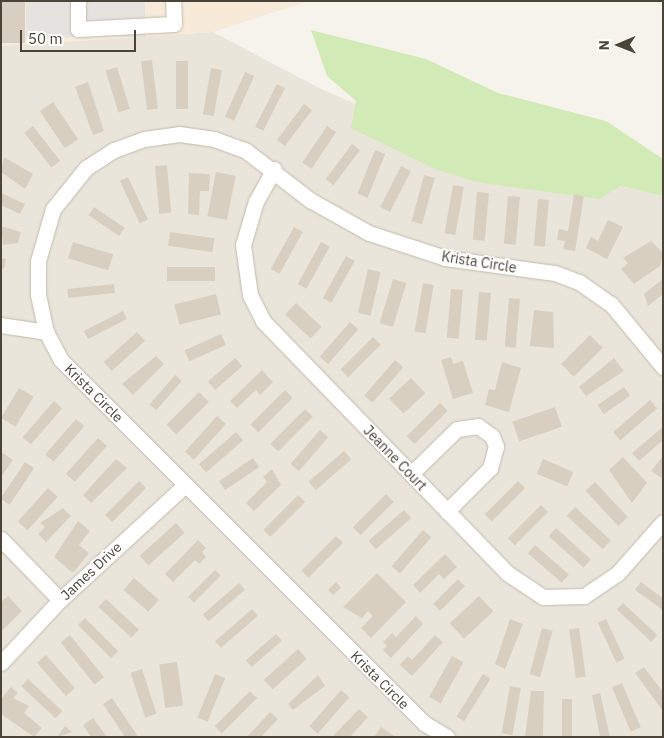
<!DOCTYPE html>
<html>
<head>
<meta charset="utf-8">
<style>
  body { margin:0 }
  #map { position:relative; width:664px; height:738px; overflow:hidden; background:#f6f3ec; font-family:"IBM Plex Sans",sans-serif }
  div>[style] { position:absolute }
  .residential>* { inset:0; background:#eae5da }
  .commercial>* { inset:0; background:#f7ead8 }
  .green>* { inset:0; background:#d2eab5 }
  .parking>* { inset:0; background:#e5e3e0; transform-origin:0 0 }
  .building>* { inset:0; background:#d8cfc1; transform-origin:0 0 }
  .roads { filter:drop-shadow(0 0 1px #c2bbae) drop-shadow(0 0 1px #c2bbae) }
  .minor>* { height:15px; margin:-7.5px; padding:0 7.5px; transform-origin:7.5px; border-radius:7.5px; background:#fff }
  span { translate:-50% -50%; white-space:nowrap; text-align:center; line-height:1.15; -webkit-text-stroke:4px #fff; paint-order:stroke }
  .street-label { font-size:14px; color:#4b4439 }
  .frame { position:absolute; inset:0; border:2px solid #4b4439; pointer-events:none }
  .north { position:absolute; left:594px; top:20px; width:50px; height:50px; -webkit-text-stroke:4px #fff; paint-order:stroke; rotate:269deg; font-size:14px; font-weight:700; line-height:20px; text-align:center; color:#4b4439 }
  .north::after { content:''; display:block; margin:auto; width:18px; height:22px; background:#4b4439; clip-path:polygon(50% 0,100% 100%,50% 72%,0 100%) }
  .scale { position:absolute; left:20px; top:30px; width:116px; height:22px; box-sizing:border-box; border:2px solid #4b4439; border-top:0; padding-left:6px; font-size:15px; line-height:18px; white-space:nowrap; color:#4b4439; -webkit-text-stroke:4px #fff; paint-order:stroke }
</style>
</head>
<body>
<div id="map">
  <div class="residential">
    <i style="clip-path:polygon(213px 32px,321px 89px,472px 153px,663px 196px,663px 737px,1px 737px,1px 46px)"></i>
  </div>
  <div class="commercial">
    <i style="clip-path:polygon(1px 1px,309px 1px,213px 32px,1px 46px)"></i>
  </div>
  <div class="green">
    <i style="clip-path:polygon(311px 30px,426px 59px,498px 93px,606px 121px,663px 159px,663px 196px,620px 186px,599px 199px,476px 182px,435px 169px,351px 128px,356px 101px,327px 76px)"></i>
  </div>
  <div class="parking">
    <i style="left:26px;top:1px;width:119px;height:36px"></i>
  </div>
  <div class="building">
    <i style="left:1px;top:1px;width:24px;height:42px"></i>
    <i style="left:152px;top:60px;width:49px;height:11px;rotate:83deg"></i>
    <i style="left:176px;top:61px;width:12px;height:48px"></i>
    <i style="left:117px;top:67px;width:44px;height:12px;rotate:73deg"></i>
    <i style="left:211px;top:68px;width:11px;height:47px;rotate:10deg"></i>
    <i style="left:245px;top:72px;width:10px;height:49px;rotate:24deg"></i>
    <i style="clip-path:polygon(88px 82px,104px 131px,93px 135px,75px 87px)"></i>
    <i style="left:277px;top:84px;width:9px;height:48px;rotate:27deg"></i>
    <i style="left:53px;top:102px;width:45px;height:16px;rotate:56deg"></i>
    <i style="left:304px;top:104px;width:10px;height:45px;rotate:37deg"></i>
    <i style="left:33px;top:126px;width:44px;height:11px;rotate:52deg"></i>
    <i style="left:327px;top:126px;width:11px;height:44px;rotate:34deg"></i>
    <i style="left:352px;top:144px;width:10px;height:44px;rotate:37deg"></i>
    <i style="left:375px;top:150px;width:11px;height:47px;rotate:22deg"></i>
    <i style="clip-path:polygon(4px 157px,33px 174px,25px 189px,1px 172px)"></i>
    <i style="left:167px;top:165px;width:48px;height:12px;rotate:85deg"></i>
    <i style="left:401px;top:166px;width:11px;height:46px;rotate:27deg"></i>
    <i style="left:216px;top:172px;width:20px;height:45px;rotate:11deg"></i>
    <i style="clip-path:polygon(189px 173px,210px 174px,209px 191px,200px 191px,199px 215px,188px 214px)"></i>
    <i style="left:424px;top:175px;width:11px;height:48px;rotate:15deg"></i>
    <i style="left:128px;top:177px;width:47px;height:9px;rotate:65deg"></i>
    <i style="left:453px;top:185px;width:11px;height:49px;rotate:10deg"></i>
    <i style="left:477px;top:192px;width:12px;height:48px;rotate:5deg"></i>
    <i style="clip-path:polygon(1px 193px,25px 204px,20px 214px,1px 205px)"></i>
    <i style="clip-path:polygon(574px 194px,584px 196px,575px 251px,563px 249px,565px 241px,557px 240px,559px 229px,568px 231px)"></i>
    <i style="left:508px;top:196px;width:12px;height:48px;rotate:5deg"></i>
    <i style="left:538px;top:199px;width:11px;height:47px;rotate:5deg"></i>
    <i style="left:94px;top:207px;width:37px;height:10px;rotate:34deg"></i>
    <i style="clip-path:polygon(608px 220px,623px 227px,607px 259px,586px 248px,591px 237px,598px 241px)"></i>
    <i style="clip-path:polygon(1px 226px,21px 232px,18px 243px,3px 245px)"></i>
    <i style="left:294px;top:227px;width:10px;height:48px;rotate:29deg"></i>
    <i style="left:170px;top:232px;width:45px;height:14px;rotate:8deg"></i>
    <i style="clip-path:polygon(651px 241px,663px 253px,660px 266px,634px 284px,621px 269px,628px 263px,623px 258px)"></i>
    <i style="left:73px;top:242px;width:42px;height:17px;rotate:17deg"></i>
    <i style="left:321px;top:242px;width:10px;height:48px;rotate:29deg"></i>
    <i style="left:346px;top:256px;width:10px;height:48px;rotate:29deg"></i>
    <i style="clip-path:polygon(1px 258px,6px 259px,4px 269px,1px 268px)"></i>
    <i style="left:215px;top:267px;width:14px;height:48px;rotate:90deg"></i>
    <i style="left:368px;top:269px;width:13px;height:45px;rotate:13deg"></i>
    <i style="left:393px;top:279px;width:14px;height:46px;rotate:17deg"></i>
    <i style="clip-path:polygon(663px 279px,663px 294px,648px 306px,644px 294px)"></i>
    <i style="left:423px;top:283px;width:11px;height:49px;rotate:10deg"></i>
    <i style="left:114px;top:284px;width:9px;height:47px;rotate:84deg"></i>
    <i style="left:451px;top:289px;width:12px;height:49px;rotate:5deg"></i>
    <i style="left:479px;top:292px;width:12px;height:48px;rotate:5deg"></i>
    <i style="left:216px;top:294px;width:21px;height:43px;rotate:76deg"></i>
    <i style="left:509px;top:298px;width:11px;height:49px;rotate:5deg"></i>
    <i style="left:296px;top:303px;width:35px;height:16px;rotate:43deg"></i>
    <i style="clip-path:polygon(534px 310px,553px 312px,554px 348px,530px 346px)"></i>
    <i style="left:123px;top:311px;width:9px;height:44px;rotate:63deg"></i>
    <i style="left:350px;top:322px;width:11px;height:46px;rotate:41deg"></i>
    <i style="left:137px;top:332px;width:12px;height:45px;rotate:48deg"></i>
    <i style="left:221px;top:334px;width:12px;height:40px;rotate:66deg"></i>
    <i style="left:590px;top:335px;width:18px;height:41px;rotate:45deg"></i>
    <i style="left:373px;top:337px;width:11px;height:46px;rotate:45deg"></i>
    <i style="clip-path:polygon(156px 356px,164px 364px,133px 395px,122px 384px)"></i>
    <i style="clip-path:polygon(451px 357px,453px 364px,463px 361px,473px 393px,453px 399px,441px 360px)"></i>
    <i style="left:235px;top:358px;width:11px;height:36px;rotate:49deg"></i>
    <i style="clip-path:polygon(614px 358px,624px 371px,586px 396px,579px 387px)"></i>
    <i style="left:395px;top:360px;width:11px;height:47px;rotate:41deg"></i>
    <i style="clip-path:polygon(502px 362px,521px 368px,509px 412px,485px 405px,489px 389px,495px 390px)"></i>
    <i style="clip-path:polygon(262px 370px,273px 382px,260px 395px,256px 390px,237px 408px,230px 401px)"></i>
    <i style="left:175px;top:375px;width:9px;height:39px;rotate:41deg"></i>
    <i style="left:411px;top:378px;width:21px;height:30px;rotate:47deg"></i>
    <i style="left:624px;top:387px;width:11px;height:32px;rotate:56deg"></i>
    <i style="left:19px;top:388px;width:17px;height:35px;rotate:31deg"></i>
    <i style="left:285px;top:390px;width:11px;height:49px;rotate:45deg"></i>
    <i style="left:199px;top:392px;width:14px;height:46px;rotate:45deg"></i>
    <i style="left:650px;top:400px;width:11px;height:49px;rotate:49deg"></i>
    <i style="left:54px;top:401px;width:11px;height:48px;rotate:41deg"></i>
    <i style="left:440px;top:403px;width:11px;height:47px;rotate:45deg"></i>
    <i style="left:555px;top:407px;width:21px;height:45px;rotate:71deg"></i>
    <i style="left:305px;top:409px;width:11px;height:49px;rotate:45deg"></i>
    <i style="left:217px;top:416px;width:12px;height:48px;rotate:42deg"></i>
    <i style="left:76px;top:419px;width:11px;height:47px;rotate:41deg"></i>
    <i style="clip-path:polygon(663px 427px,663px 440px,639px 461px,632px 453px)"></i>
    <i style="left:320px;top:430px;width:11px;height:45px;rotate:41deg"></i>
    <i style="left:236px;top:432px;width:11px;height:49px;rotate:49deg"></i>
    <i style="left:98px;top:438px;width:12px;height:48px;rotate:42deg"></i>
    <i style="left:344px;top:451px;width:11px;height:47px;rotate:49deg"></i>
    <i style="clip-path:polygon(1px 452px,13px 460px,1px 477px)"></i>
    <i style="clip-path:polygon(663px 456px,663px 479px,651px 471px)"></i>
    <i style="clip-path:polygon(623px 457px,647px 483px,632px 503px,609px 470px)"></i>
    <i style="left:253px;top:458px;width:11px;height:41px;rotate:56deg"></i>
    <i style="clip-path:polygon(116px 459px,127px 468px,91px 503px,83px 495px)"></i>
    <i style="left:543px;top:459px;width:33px;height:16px;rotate:23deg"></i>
    <i style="left:25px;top:462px;width:11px;height:44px;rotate:34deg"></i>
    <i style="clip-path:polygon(272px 469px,281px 485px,254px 511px,246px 503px,267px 482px,263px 477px)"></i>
    <i style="left:139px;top:481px;width:10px;height:48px;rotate:45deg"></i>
    <i style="left:518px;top:481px;width:10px;height:47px;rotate:45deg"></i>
    <i style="left:595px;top:482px;width:48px;height:13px;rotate:47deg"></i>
    <i style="left:48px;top:488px;width:13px;height:45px;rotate:42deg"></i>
    <i style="left:386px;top:494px;width:11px;height:47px;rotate:45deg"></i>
    <i style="left:298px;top:495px;width:10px;height:49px;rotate:45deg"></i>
    <i style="left:541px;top:505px;width:10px;height:47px;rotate:45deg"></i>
    <i style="left:575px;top:507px;width:49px;height:12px;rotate:43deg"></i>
    <i style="clip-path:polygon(63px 508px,71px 516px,46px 542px,38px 534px,45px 527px,40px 523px)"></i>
    <i style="left:404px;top:510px;width:11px;height:47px;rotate:49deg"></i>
    <i style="clip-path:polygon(78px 521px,90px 531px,79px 545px,89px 553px,73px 573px,54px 557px)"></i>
    <i style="left:176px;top:523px;width:13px;height:49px;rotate:48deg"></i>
    <i style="left:556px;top:528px;width:47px;height:11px;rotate:42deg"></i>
    <i style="left:423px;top:530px;width:11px;height:48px;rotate:41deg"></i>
    <i style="left:336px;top:536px;width:10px;height:49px;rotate:45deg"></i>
    <i style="clip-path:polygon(198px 540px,206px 548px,202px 552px,206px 557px,199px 564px,195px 560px,173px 582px,165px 574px)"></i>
    <i style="left:535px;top:545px;width:45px;height:11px;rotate:41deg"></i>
    <i style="clip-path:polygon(445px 554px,457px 567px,444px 579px,439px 574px,420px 593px,413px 585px)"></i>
    <i style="left:215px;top:570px;width:8px;height:38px;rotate:45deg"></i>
    <i style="clip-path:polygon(377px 573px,406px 602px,371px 638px,361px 628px,373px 616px,368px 611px,362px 618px,343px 607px)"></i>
    <i style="left:134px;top:578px;width:33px;height:16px;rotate:41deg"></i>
    <i style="left:458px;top:579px;width:10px;height:35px;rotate:45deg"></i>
    <i style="clip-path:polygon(336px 582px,341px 588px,333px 595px,328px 590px)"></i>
    <i style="clip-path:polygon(641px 582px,663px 598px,663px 610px,635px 590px)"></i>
    <i style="left:239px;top:583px;width:9px;height:48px;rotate:49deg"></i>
    <i style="clip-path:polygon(8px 596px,22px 611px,1px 632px,1px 602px)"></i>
    <i style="left:479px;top:596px;width:21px;height:40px;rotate:47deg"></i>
    <i style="left:106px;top:599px;width:45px;height:11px;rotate:43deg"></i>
    <i style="left:623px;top:603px;width:47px;height:9px;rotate:43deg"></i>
    <i style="left:252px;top:609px;width:9px;height:49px;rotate:49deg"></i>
    <i style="clip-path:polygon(416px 616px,423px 624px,391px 658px,383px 650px,387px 646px,383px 642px,392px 633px,396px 637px)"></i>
    <i style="left:85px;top:618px;width:47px;height:10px;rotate:45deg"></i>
    <i style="clip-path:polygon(510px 619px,523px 624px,505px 669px,495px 664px)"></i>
    <i style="left:606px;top:619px;width:44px;height:9px;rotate:65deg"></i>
    <i style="left:542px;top:628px;width:11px;height:48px;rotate:15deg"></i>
    <i style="left:579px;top:628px;width:49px;height:10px;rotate:82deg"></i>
    <i style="left:276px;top:634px;width:9px;height:40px;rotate:49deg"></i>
    <i style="left:70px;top:635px;width:54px;height:12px;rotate:51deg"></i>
    <i style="clip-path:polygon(435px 635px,443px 642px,412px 676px,400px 665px,408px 656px,412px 660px)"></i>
    <i style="left:298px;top:649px;width:13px;height:46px;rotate:48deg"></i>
    <i style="left:46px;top:655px;width:44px;height:12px;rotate:49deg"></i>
    <i style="left:452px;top:656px;width:13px;height:47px;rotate:29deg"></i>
    <i style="left:177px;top:662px;width:44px;height:18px;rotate:82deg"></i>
    <i style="clip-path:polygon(644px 667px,663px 692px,663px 711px,635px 673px)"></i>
    <i style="left:142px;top:669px;width:47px;height:12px;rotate:72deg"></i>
    <i style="left:215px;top:674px;width:11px;height:47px;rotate:22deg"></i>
    <i style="left:483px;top:674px;width:9px;height:50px;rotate:32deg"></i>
    <i style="clip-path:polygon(318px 675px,325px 686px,293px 710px,288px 704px)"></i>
    <i style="left:28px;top:679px;width:47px;height:10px;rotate:43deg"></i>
    <i style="left:622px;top:683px;width:48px;height:11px;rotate:67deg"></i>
    <i style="left:510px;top:686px;width:11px;height:48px;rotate:10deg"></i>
    <i style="clip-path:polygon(11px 687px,18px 693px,13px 698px,29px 706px,24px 713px,42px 728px,34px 737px,1px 714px,1px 699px)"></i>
    <i style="left:341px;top:690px;width:11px;height:48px;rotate:41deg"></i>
    <i style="left:250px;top:691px;width:10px;height:50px;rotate:45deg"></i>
    <i style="clip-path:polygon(531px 691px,544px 691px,543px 737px,525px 737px)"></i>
    <i style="clip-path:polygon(600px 693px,610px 737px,600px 737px,592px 695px)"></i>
    <i style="clip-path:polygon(112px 698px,137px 735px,135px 737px,125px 737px,103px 704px)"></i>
    <i style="left:562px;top:699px;width:10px;height:38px"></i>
    <i style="clip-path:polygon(359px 709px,368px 717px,350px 737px,332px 737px)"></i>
    <i style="clip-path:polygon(270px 712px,278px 719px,261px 737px,247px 737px)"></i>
    <i style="clip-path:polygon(93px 718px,107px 737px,91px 737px,83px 725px)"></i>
    <i style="clip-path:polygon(65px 726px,72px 732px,57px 737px)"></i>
    <i style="clip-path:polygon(381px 727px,396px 737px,374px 737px)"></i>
  </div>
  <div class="roads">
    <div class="minor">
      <i style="left:78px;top:1px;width:28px;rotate:90deg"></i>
      <i style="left:78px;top:29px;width:96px;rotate:-3deg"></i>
      <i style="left:174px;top:24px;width:23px;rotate:-92deg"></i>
      <i style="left:274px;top:169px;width:37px;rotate:119deg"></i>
      <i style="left:256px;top:201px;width:46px;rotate:106.5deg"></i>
      <i style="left:243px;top:245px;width:50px;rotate:82deg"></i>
      <i style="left:250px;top:295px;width:29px;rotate:63deg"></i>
      <i style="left:263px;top:321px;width:351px;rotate:45.9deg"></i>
      <i style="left:507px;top:573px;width:43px;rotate:33.7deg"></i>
      <i style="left:543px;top:597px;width:41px;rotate:-1.4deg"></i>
      <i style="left:584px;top:596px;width:40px;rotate:-34deg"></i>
      <i style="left:617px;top:574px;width:69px;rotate:-48.5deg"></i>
      <i style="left:1px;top:325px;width:46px;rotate:8.8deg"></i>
      <i style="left:411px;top:474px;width:64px;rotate:-44.4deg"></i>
      <i style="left:457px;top:429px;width:21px;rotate:-8deg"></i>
      <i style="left:478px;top:426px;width:17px;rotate:36deg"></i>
      <i style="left:492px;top:436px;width:11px;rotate:68deg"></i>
      <i style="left:496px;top:446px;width:23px;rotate:105deg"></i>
      <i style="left:490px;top:468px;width:61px;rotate:135deg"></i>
      <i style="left:1px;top:539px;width:85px;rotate:46deg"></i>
      <i style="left:1px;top:663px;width:86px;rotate:-46.9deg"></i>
      <i style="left:60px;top:600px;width:170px;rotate:-42.6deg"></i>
      <i style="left:447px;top:737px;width:26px;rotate:-149deg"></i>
      <i style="left:425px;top:724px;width:515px;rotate:-135deg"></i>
      <i style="left:61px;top:360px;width:32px;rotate:-118deg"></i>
      <i style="left:46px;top:332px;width:38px;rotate:-102deg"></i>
      <i style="left:38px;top:295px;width:34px;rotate:-90deg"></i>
      <i style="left:38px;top:261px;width:54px;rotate:-73.9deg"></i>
      <i style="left:53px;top:209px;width:53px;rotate:-51.2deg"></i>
      <i style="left:86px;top:168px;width:33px;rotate:-33deg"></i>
      <i style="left:114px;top:150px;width:32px;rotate:-20deg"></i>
      <i style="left:144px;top:139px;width:35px;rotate:-8deg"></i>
      <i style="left:179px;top:134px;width:35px;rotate:8deg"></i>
      <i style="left:214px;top:139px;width:33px;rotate:20deg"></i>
      <i style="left:245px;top:150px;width:82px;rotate:37.6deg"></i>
      <i style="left:310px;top:200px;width:68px;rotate:29.2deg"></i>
      <i style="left:369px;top:233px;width:80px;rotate:18.2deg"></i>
      <i style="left:445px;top:258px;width:111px;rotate:7.8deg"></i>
      <i style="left:555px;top:273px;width:26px;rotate:21deg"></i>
      <i style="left:579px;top:282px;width:39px;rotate:35deg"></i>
      <i style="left:611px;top:304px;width:82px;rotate:50.5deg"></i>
    </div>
  </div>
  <div class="street-label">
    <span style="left:479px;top:262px;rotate:9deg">Krista Circle</span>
    <span style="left:94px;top:393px;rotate:45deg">Krista Circle</span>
    <span style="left:395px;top:458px;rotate:46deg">Jeanne Court</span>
    <span style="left:91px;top:571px;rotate:-43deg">James Drive</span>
    <span style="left:380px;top:680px;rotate:45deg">Krista Circle</span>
  </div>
  <div class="frame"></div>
  <div class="north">N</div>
  <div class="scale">50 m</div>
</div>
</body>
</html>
